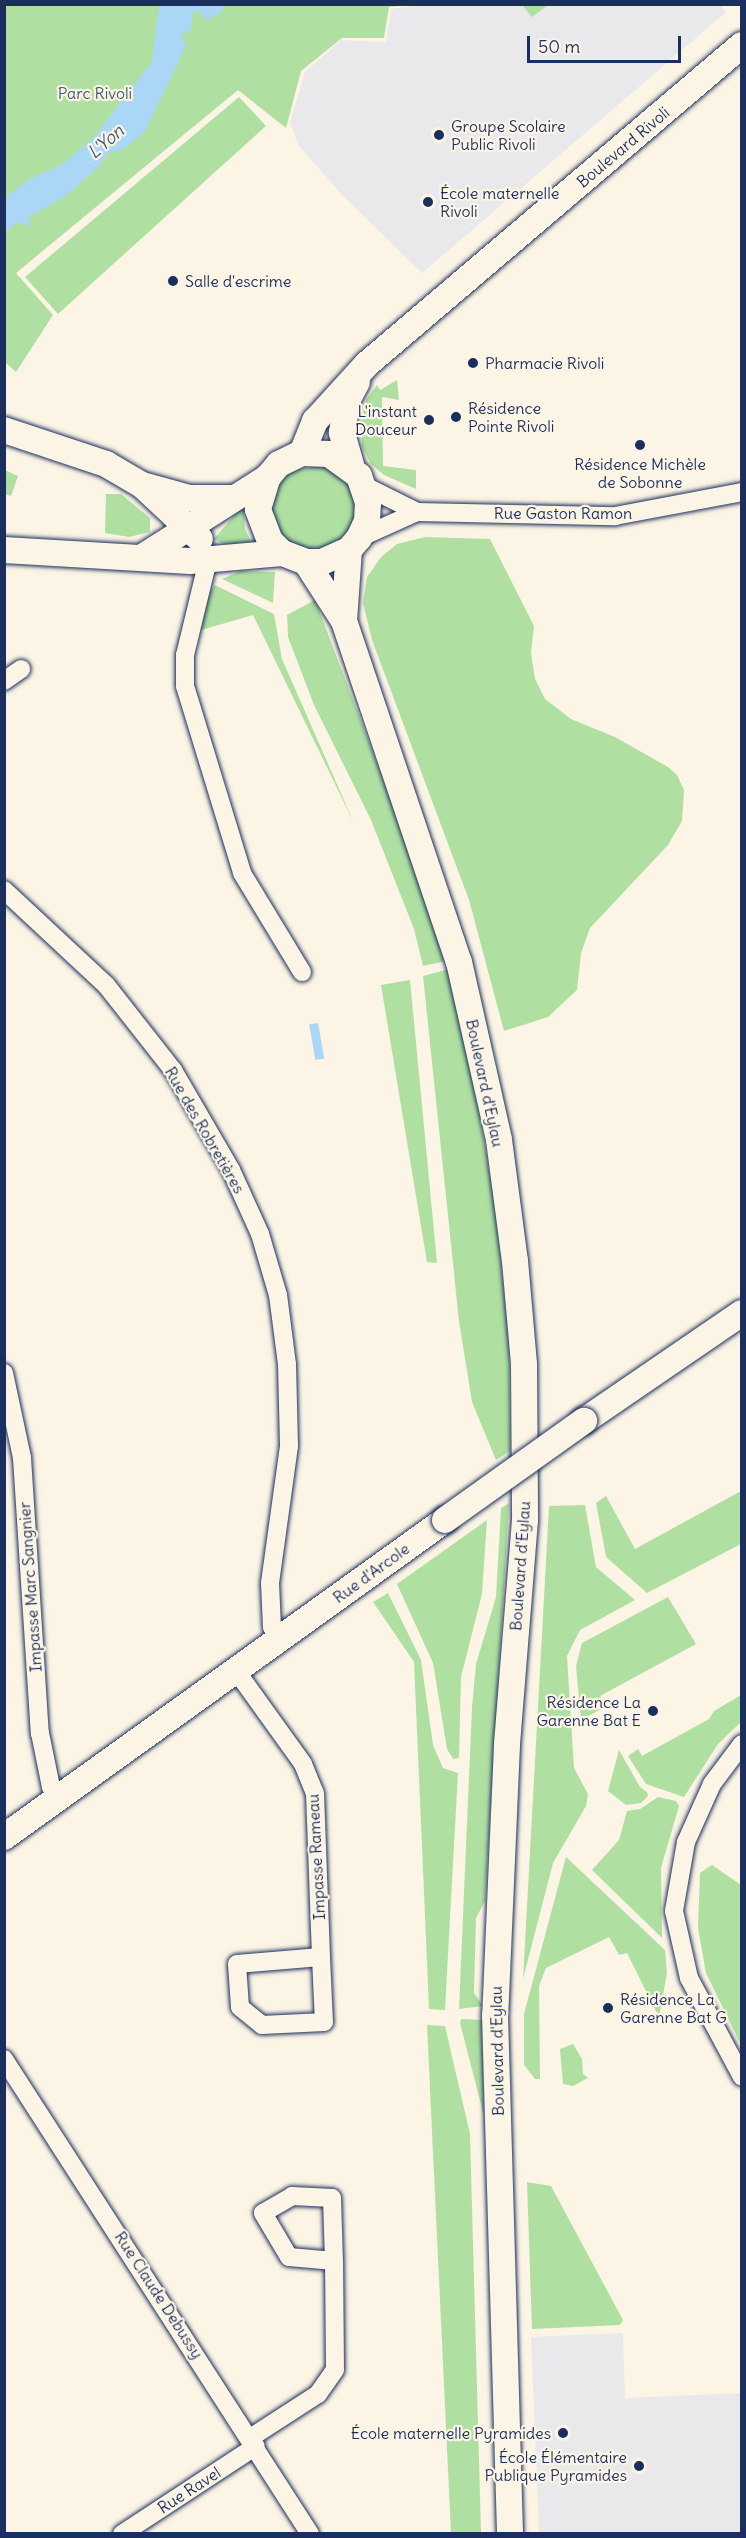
<!DOCTYPE html>
<html>
<head>
<meta charset="utf-8">
<style>
  body { margin:0 }
  #map { position:relative; width:746px; height:2538px; overflow:hidden; background:#fcf5e5; font-family:Delius,sans-serif }
  div>[style] { position:absolute }
  .built>* { inset:0; background:#e9e8eb }
  .green>* { inset:0; background:#afe0a1 }
  .water>* { inset:0; background:#aad7f6; transform-origin:0 0 }
  .roads { filter:drop-shadow(0 0 2px #1b2f5e) drop-shadow(0 0 2px #1b2f5e) }
  .street>* { height:18px; margin:-9px; padding:0 9px; transform-origin:9px; border-radius:9px; background:#fcf5e5 }
  .secondary>* { height:26px; margin:-13px; padding:0 13px; transform-origin:13px; border-radius:13px; background:#fcf5e5 }
  .bridges { filter:drop-shadow(0 0 2px #1b2f5e) drop-shadow(0 0 2px #1b2f5e) }
  .secondary-bridge>* { height:26px; margin:-13px; padding:0 13px; transform-origin:13px; border-radius:13px; background:#fcf5e5 }
  .dots>* { width:16px; height:16px; translate:-50% -50%; box-sizing:border-box; border:3px solid #fcf5e5; border-radius:50% }
  span { translate:-50% -50%; white-space:nowrap; text-align:center; line-height:1.15; -webkit-text-stroke:4.5px #fcf5e5; paint-order:stroke }
  .park-label { font-size:16px; color:#405b6f }
  .poi-label { font-size:16px; color:#1b2f5e }
  .left { translate:0 -50%; text-align:left }
  .right { translate:-100% -50%; text-align:right }
  .street-label { font-size:16px; color:#1b2f5e }
  .water-label { font-size:18px; color:#3f5984; font-style:italic }
  .frame { position:absolute; inset:0; border:6px solid #1b2f5e; pointer-events:none }
  .scale { position:absolute; left:527px; top:36px; width:154px; height:27px; box-sizing:border-box; border:3px solid #1b2f5e; border-top:0; padding-left:8px; font-size:18px; line-height:21px; white-space:nowrap; color:#1b2f5e; -webkit-text-stroke:4px #fcf5e5; paint-order:stroke }
</style>
</head>
<body>
<div id="map">
  <div class="built">
    <i style="clip-path:polygon(427px 4px,720px 4px,726px 12px,422px 273px,344px 197px,299px 146px,290px 123px,305px 72px,341px 40px,386px 42px,391px 9px)"></i>
    <i style="clip-path:polygon(623px 2333px,625px 2398px,741px 2393px,741px 2533px,539px 2533px,531px 2337px)"></i>
  </div>
  <div class="green">
    <i style="clip-path:polygon(5px 5px,406px 5px,389px 7px,384px 38px,342px 38px,301px 71px,286px 128px,238px 90px,16px 273px,53px 315px,16px 372px,5px 362px)"></i>
    <i style="clip-path:polygon(522px 5px,548px 5px,532px 17px)"></i>
    <i style="clip-path:polygon(239px 97px,266px 126px,58px 314px,25px 277px)"></i>
    <i style="clip-path:polygon(397px 380px,399px 400px,382px 397px,383px 466px,416px 470px,416px 489px,384px 475px,371px 464px,362px 447px,361px 424px,366px 400px,377px 385px,380px 390px)"></i>
    <i style="clip-path:polygon(328px 465px,348px 480px,356px 501px,355px 528px,339px 547px,307px 556px,271px 532px,269px 497px,277px 482px,293px 470px)"></i>
    <i style="clip-path:polygon(5px 470px,18px 476px,11px 496px,5px 494px)"></i>
    <i style="clip-path:polygon(106px 494px,121px 494px,150px 518px,150px 532px,129px 537px,105px 533px)"></i>
    <i style="clip-path:polygon(243px 505px,245px 529px,253px 546px,231px 547px,214px 539px)"></i>
    <i style="clip-path:polygon(425px 537px,490px 539px,534px 626px,531px 653px,535px 679px,545px 699px,571px 719px,615px 737px,668px 767px,677px 775px,684px 790px,682px 821px,668px 845px,590px 928px,581px 953px,577px 990px,548px 1017px,504px 1031px,469px 900px,372px 640px,363px 603px,367px 577px,381px 557px,397px 544px)"></i>
    <i style="clip-path:polygon(240px 571px,275px 572px,273px 603px,222px 579px)"></i>
    <i style="clip-path:polygon(215px 585px,274px 614px,282px 659px,354px 823px,253px 615px,201px 630px,206px 598px)"></i>
    <i style="clip-path:polygon(315px 600px,406px 839px,446px 961px,423px 966px,414px 929px,371px 820px,314px 705px,288px 637px,287px 615px)"></i>
    <i style="clip-path:polygon(449px 969px,471px 1067px,495px 1206px,509px 1341px,510px 1451px,496px 1460px,472px 1402px,459px 1321px,423px 976px)"></i>
    <i style="clip-path:polygon(410px 980px,437px 1263px,427px 1262px,381px 985px)"></i>
    <i style="clip-path:polygon(741px 1491px,741px 1544px,647px 1593px,606px 1557px,596px 1503px,606px 1496px,635px 1549px)"></i>
    <i style="clip-path:polygon(509px 1503px,485px 1901px,476px 1918px,474px 1993px,483px 2006px,459px 2009px,472px 1707px,476px 1664px,496px 1597px,501px 1508px)"></i>
    <i style="clip-path:polygon(585px 1505px,596px 1567px,635px 1600px,580px 1630px,567px 1656px,574px 1768px,588px 1794px,586px 1806px,553px 1863px,523px 1979px,549px 1506px)"></i>
    <i style="clip-path:polygon(487px 1520px,482px 1594px,461px 1677px,459px 1758px,453px 1759px,447px 1749px,433px 1663px,397px 1584px)"></i>
    <i style="clip-path:polygon(388px 1593px,421px 1660px,433px 1745px,443px 1768px,458px 1773px,445px 2010px,429px 2009px,414px 1662px,373px 1602px)"></i>
    <i style="clip-path:polygon(668px 1597px,696px 1644px,600px 1696px,605px 1707px,581px 1720px,576px 1666px,582px 1643px)"></i>
    <i style="clip-path:polygon(741px 1695px,741px 1722px,718px 1744px,684px 1797px,646px 1784px,628px 1756px,638px 1749px,642px 1756px,709px 1719px,714px 1711px)"></i>
    <i style="clip-path:polygon(619px 1750px,640px 1787px,647px 1792px,648px 1796px,641px 1803px,626px 1805px,608px 1791px)"></i>
    <i style="clip-path:polygon(658px 1797px,676px 1801px,679px 1806px,661px 1868px,662px 1938px,592px 1870px,619px 1840px,627px 1811px,640px 1809px)"></i>
    <i style="clip-path:polygon(566px 1857px,665px 1950px,667px 1973px,659px 2017px,627px 1953px,619px 1955px,609px 1937px,546px 1968px,539px 1986px,540px 2079px,535px 2079px,524px 2065px,524px 2014px)"></i>
    <i style="clip-path:polygon(712px 1865px,741px 1885px,741px 2045px,706px 1973px,698px 1928px,700px 1873px)"></i>
    <i style="clip-path:polygon(461px 2019px,482px 2020px,484px 2116px,460px 2023px)"></i>
    <i style="clip-path:polygon(427px 2025px,445px 2026px,470px 2134px,481px 2533px,451px 2533px)"></i>
    <i style="clip-path:polygon(573px 2044px,582px 2059px,583px 2074px,588px 2078px,573px 2086px,563px 2084px,560px 2049px)"></i>
    <i style="clip-path:polygon(527px 2182px,551px 2186px,623px 2320px,620px 2325px,532px 2329px)"></i>
  </div>
  <div class="water">
    <i style="clip-path:polygon(159px 5px,224px 5px,221px 12px,209px 19px,204px 19px,199px 10px,193px 13px,190px 32px,181px 33px,186px 45px,145px 131px,124px 149px,108px 153px,97px 169px,62px 198px,27px 218px,34px 227px,19px 222px,5px 231px,5px 198px,29px 179px,61px 165px,93px 138px,152px 62px)"></i>
    <i style="left:318px;top:1023px;width:36px;height:9px;rotate:80deg"></i>
  </div>
  <div class="roads">
    <div class="street">
      <i style="left:363px;top:485px;width:60px;rotate:26.6deg"></i>
      <i style="left:359px;top:538px;width:64px;rotate:-24.1deg"></i>
      <i style="left:417px;top:512px;width:198px;rotate:1.2deg"></i>
      <i style="left:615px;top:516px;width:129px;rotate:-10.7deg"></i>
      <i style="left:208px;top:560px;width:98px;rotate:103.6deg"></i>
      <i style="left:185px;top:655px;width:31px;rotate:90deg"></i>
      <i style="left:185px;top:686px;width:195px;rotate:73deg"></i>
      <i style="left:242px;top:873px;width:116px;rotate:58.8deg"></i>
      <i style="left:4px;top:681px;width:21px;rotate:-35deg"></i>
      <i style="left:4px;top:890px;width:139px;rotate:43deg"></i>
      <i style="left:106px;top:985px;width:108px;rotate:51.8deg"></i>
      <i style="left:173px;top:1070px;width:116px;rotate:59.9deg"></i>
      <i style="left:231px;top:1170px;width:70px;rotate:65.6deg"></i>
      <i style="left:260px;top:1234px;width:64px;rotate:73.6deg"></i>
      <i style="left:278px;top:1295px;width:70px;rotate:82.6deg"></i>
      <i style="left:287px;top:1364px;width:82px;rotate:88.6deg"></i>
      <i style="left:289px;top:1446px;width:138px;rotate:97.9deg"></i>
      <i style="left:270px;top:1583px;width:44px;rotate:87.4deg"></i>
      <i style="left:272px;top:1627px;width:16px;rotate:63deg"></i>
      <i style="left:4px;top:1373px;width:87px;rotate:78deg"></i>
      <i style="left:22px;top:1458px;width:276px;rotate:86.3deg"></i>
      <i style="left:40px;top:1733px;width:55px;rotate:78.5deg"></i>
      <i style="left:51px;top:1787px;width:14px;rotate:56deg"></i>
      <i style="left:237px;top:1672px;width:113px;rotate:54.3deg"></i>
      <i style="left:303px;top:1764px;width:31px;rotate:68deg"></i>
      <i style="left:315px;top:1793px;width:164px;rotate:87.9deg"></i>
      <i style="left:742px;top:1744px;width:50px;rotate:126.9deg"></i>
      <i style="left:712px;top:1784px;width:64px;rotate:114.1deg"></i>
      <i style="left:686px;top:1842px;width:70px;rotate:99.9deg"></i>
      <i style="left:674px;top:1911px;width:69px;rotate:77.4deg"></i>
      <i style="left:689px;top:1978px;width:112px;rotate:61.8deg"></i>
      <i style="left:321px;top:1957px;width:65px;rotate:87.4deg"></i>
      <i style="left:324px;top:2022px;width:62px;rotate:177.2deg"></i>
      <i style="left:262px;top:2025px;width:28px;rotate:-141deg"></i>
      <i style="left:240px;top:2007px;width:43px;rotate:-94deg"></i>
      <i style="left:237px;top:1964px;width:84px;rotate:-4.8deg"></i>
      <i style="left:4px;top:2059px;width:565px;rotate:57.21deg"></i>
      <i style="left:292px;top:2196px;width:40px;rotate:2.9deg"></i>
      <i style="left:332px;top:2198px;width:63px;rotate:88.2deg"></i>
      <i style="left:334px;top:2261px;width:45px;rotate:-174.9deg"></i>
      <i style="left:289px;top:2257px;width:51px;rotate:-120.6deg"></i>
      <i style="left:263px;top:2213px;width:34px;rotate:-30deg"></i>
      <i style="left:250px;top:2438px;width:81px;rotate:-32.9deg"></i>
      <i style="left:318px;top:2394px;width:29px;rotate:-55deg"></i>
      <i style="left:335px;top:2370px;width:109px;rotate:-90.5deg"></i>
      <i style="left:122px;top:2534px;width:160px;rotate:-33.3deg"></i>
    </div>
    <div class="secondary">
      <i style="left:4px;top:430px;width:108px;rotate:18.4deg"></i>
      <i style="left:106px;top:464px;width:42px;rotate:30.3deg"></i>
      <i style="left:142px;top:485px;width:79px;rotate:43deg"></i>
      <i style="left:302px;top:453px;width:35px;rotate:-68deg"></i>
      <i style="left:315px;top:421px;width:77px;rotate:-47.6deg"></i>
      <i style="left:367px;top:364px;width:492px;rotate:-40.4deg"></i>
      <i style="left:352px;top:468px;width:37px;rotate:-106deg"></i>
      <i style="left:342px;top:432px;width:34px;rotate:-80deg"></i>
      <i style="left:348px;top:399px;width:19px;rotate:-62deg"></i>
      <i style="left:146px;top:486px;width:45px;rotate:15.6deg"></i>
      <i style="left:189px;top:498px;width:42px"></i>
      <i style="left:4px;top:550px;width:186px;rotate:3.4deg"></i>
      <i style="left:190px;top:561px;width:92px;rotate:-5deg"></i>
      <i style="left:141px;top:558px;width:151px;rotate:-32.5deg"></i>
      <i style="left:268px;top:477px;width:17px;rotate:-50deg"></i>
      <i style="left:279px;top:464px;width:25px;rotate:-26deg"></i>
      <i style="left:302px;top:453px;width:27px;rotate:2deg"></i>
      <i style="left:329px;top:454px;width:37px;rotate:36deg"></i>
      <i style="left:359px;top:476px;width:28px;rotate:71deg"></i>
      <i style="left:368px;top:502px;width:19px;rotate:93deg"></i>
      <i style="left:367px;top:521px;width:19px;rotate:115deg"></i>
      <i style="left:359px;top:538px;width:16px;rotate:130deg"></i>
      <i style="left:349px;top:550px;width:30px;rotate:156deg"></i>
      <i style="left:322px;top:562px;width:16px;rotate:180deg"></i>
      <i style="left:306px;top:562px;width:26px;rotate:-159deg"></i>
      <i style="left:282px;top:553px;width:17px;rotate:-135deg"></i>
      <i style="left:270px;top:541px;width:34px;rotate:-111deg"></i>
      <i style="left:258px;top:509px;width:34px;rotate:-73deg"></i>
      <i style="left:306px;top:562px;width:70px;rotate:57.2deg"></i>
      <i style="left:344px;top:621px;width:360px;rotate:71.4deg"></i>
      <i style="left:459px;top:962px;width:182px;rotate:77.3deg"></i>
      <i style="left:499px;top:1140px;width:122px;rotate:82.5deg"></i>
      <i style="left:515px;top:1261px;width:103px;rotate:85deg"></i>
      <i style="left:524px;top:1364px;width:156px;rotate:89.6deg"></i>
      <i style="left:525px;top:1520px;width:226px;rotate:94.6deg"></i>
      <i style="left:507px;top:1745px;width:270px;rotate:92.5deg"></i>
      <i style="left:495px;top:2015px;width:519px;rotate:88.34deg"></i>
      <i style="left:344px;top:621px;width:71px;rotate:-86deg"></i>
      <i style="left:584px;top:1421px;width:191px;rotate:-34.4deg"></i>
      <i style="left:4px;top:1837px;width:543px;rotate:-35.71deg"></i>
    </div>
  </div>
  <div class="bridges">
    <div class="secondary-bridge">
      <i style="left:445px;top:1520px;width:171px;rotate:-35.5deg"></i>
    </div>
  </div>
  <div class="dots">
    <i style="left:439px;top:135px;background:#1b2f5e"></i>
    <i style="left:428px;top:202px;background:#1b2f5e"></i>
    <i style="left:173px;top:281px;background:#1b2f5e"></i>
    <i style="left:473px;top:363px;background:#1b2f5e"></i>
    <i style="left:456px;top:417px;background:#1b2f5e"></i>
    <i style="left:429px;top:420px;background:#1b2f5e"></i>
    <i style="left:640px;top:445px;background:#1b2f5e"></i>
    <i style="left:653px;top:1711px;background:#1b2f5e"></i>
    <i style="left:608px;top:2008px;background:#1b2f5e"></i>
    <i style="left:563px;top:2433px;background:#1b2f5e"></i>
    <i style="left:639px;top:2466px;background:#1b2f5e"></i>
  </div>
  <div class="park-label">
    <span style="left:95px;top:93px">Parc Rivoli</span>
  </div>
  <div class="poi-label">
    <span class="left" style="left:451px;top:135px">Groupe Scolaire<br>Public Rivoli</span>
    <span class="left" style="left:440px;top:202px">École maternelle<br>Rivoli</span>
    <span class="left" style="left:185px;top:281px">Salle d'escrime</span>
    <span class="left" style="left:485px;top:363px">Pharmacie Rivoli</span>
    <span class="left" style="left:468px;top:417px">Résidence<br>Pointe Rivoli</span>
    <span class="right" style="left:417px;top:420px">L'instant<br>Douceur</span>
    <span style="left:640px;top:473px">Résidence Michèle<br>de Sobonne</span>
    <span class="right" style="left:641px;top:1711px">Résidence La<br>Garenne Bat E</span>
    <span class="left" style="left:620px;top:2008px">Résidence La<br>Garenne Bat G</span>
    <span class="right" style="left:551px;top:2433px">École maternelle Pyramides</span>
    <span class="right" style="left:627px;top:2466px">École Élémentaire<br>Publique Pyramides</span>
  </div>
  <div class="street-label">
    <span style="left:623px;top:147px;rotate:-40deg">Boulevard Rivoli</span>
    <span style="left:563px;top:513px">Rue Gaston Ramon</span>
    <span style="left:485px;top:1083px;rotate:78deg">Boulevard d'Eylau</span>
    <span style="left:205px;top:1130px;rotate:60deg">Rue des Robretières</span>
    <span style="left:520px;top:1566px;rotate:-86deg">Boulevard d'Eylau</span>
    <span style="left:371px;top:1573px;rotate:-36deg">Rue d'Arcole</span>
    <span style="left:30px;top:1587px;rotate:-94deg">Impasse Marc Sangnier</span>
    <span style="left:316px;top:1857px;rotate:-93deg">Impasse Rameau</span>
    <span style="left:497px;top:2051px;rotate:-91deg">Boulevard d'Eylau</span>
    <span style="left:159px;top:2295px;rotate:57deg">Rue Claude Debussy</span>
    <span style="left:189px;top:2490px;rotate:-33deg">Rue Ravel</span>
  </div>
  <div class="water-label">
    <span style="left:106px;top:142px;rotate:-41deg">L'Yon</span>
  </div>
  <div class="frame"></div>
  <div class="scale">50 m</div>
</div>
</body>
</html>
